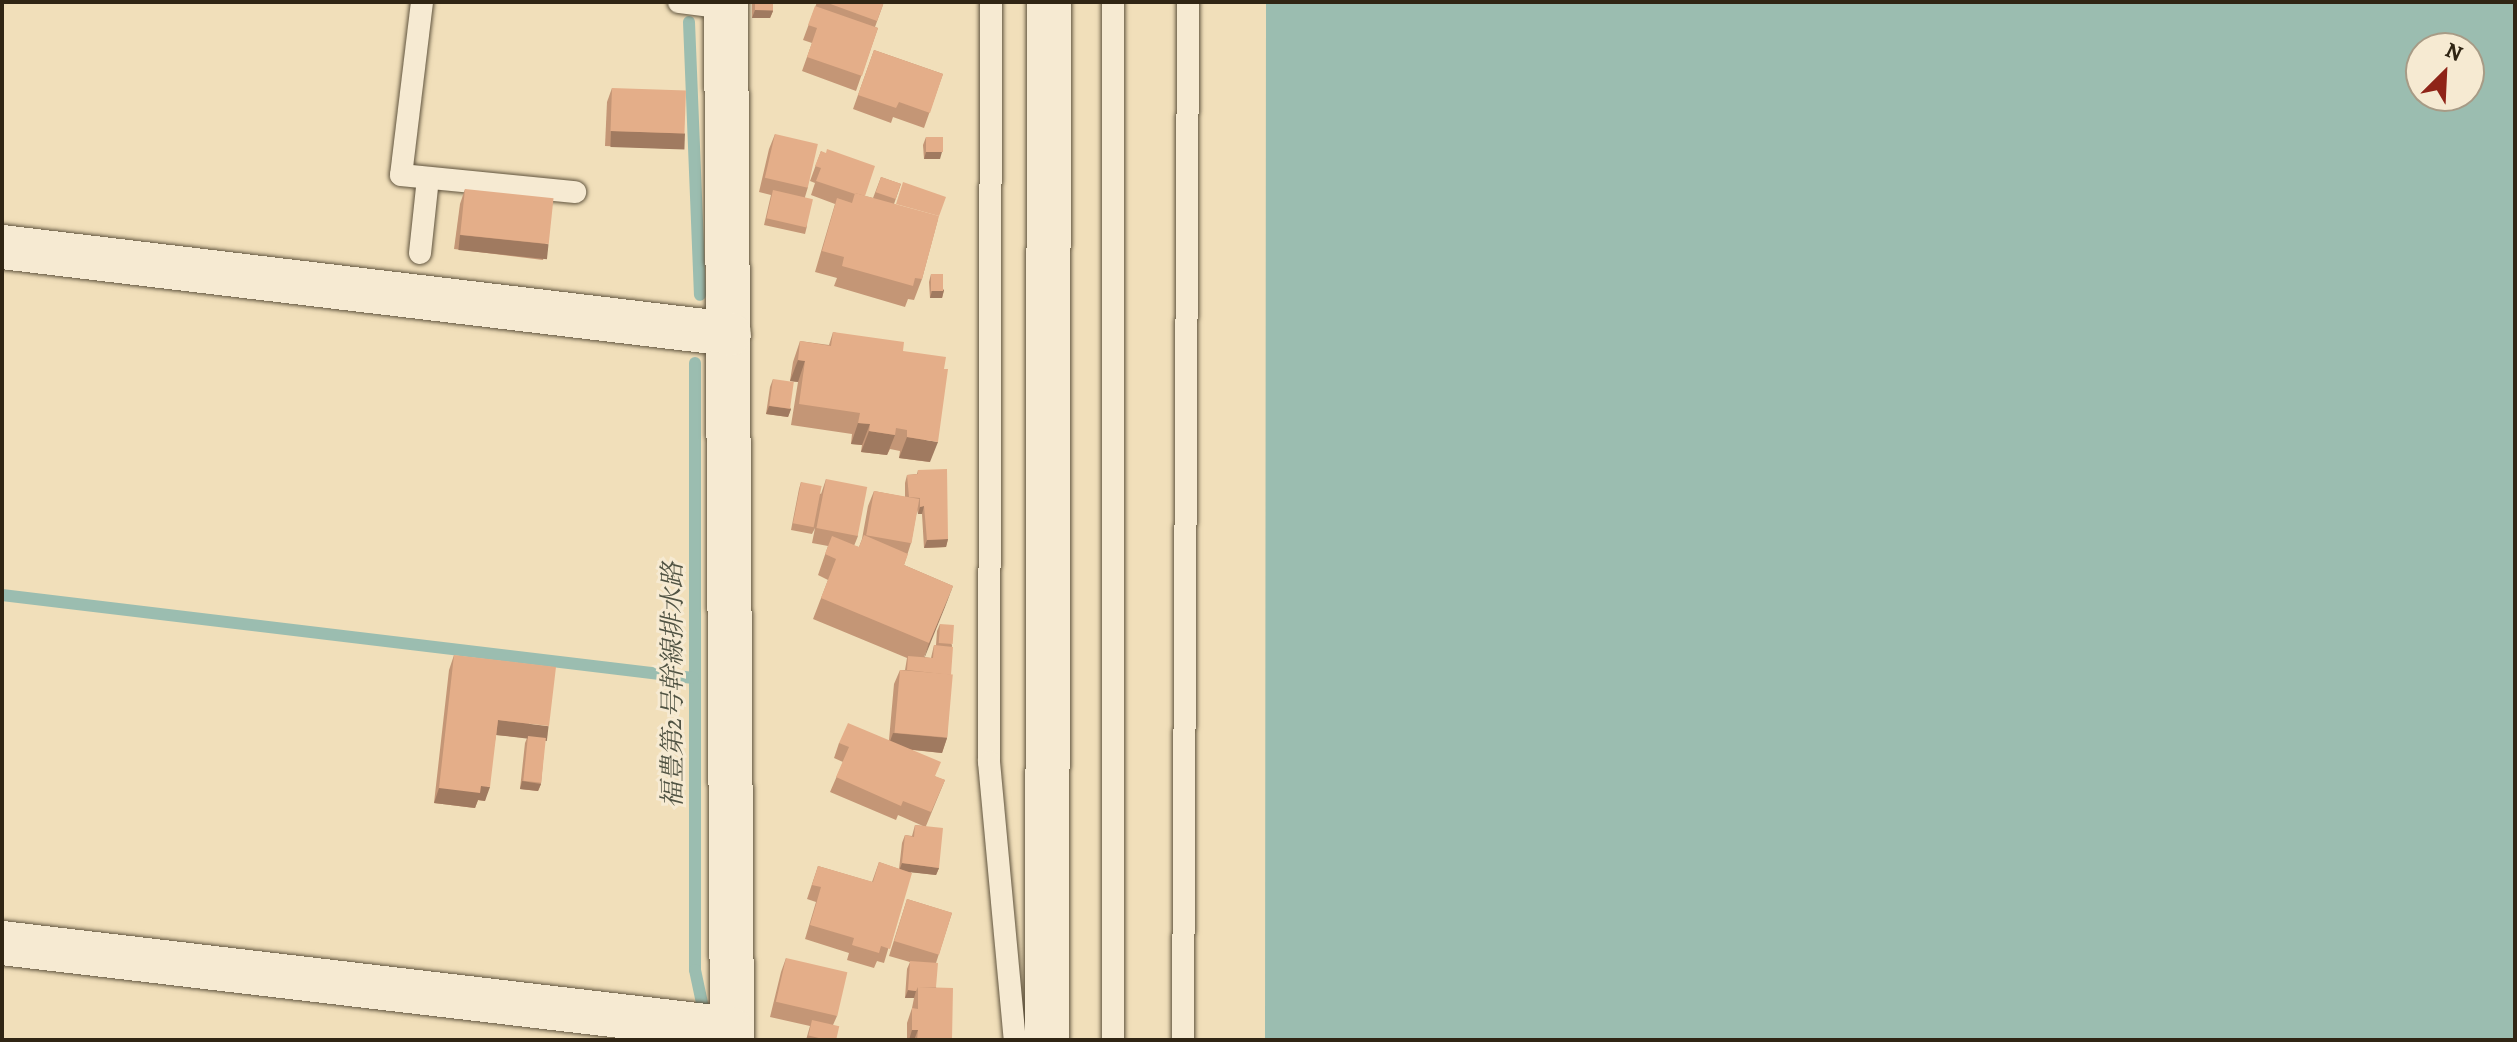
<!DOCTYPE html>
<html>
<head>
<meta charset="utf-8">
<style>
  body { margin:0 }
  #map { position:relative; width:2517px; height:1042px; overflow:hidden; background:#f1dfba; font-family:Alegreya,"Noto Serif JP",serif }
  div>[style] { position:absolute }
  .water>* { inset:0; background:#9bbdb0 }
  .stream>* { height:12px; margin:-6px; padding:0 6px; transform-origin:6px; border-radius:6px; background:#9bbdb0 }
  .roads { filter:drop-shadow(0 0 2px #60543e) drop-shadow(0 0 2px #60543e) }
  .lane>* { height:22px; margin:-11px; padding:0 11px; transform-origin:11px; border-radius:11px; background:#f6ead2 }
  .street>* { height:44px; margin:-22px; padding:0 22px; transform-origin:22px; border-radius:22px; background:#f6ead2 }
  .secondary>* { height:44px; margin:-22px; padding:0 22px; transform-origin:22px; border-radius:22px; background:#f6ead2 }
  .wall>* { inset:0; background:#c49676 }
  .shaded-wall>* { inset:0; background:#a07a60; transform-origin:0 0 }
  .building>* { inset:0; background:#e4ae89; transform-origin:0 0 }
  span { translate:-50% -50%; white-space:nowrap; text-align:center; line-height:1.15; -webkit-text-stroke:6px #f6ead2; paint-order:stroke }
  .water-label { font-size:26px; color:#505343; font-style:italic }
  .frame { position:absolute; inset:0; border:4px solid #302514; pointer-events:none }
  .north { position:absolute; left:2405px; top:32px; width:80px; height:80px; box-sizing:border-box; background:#f6ead2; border:2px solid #a79b86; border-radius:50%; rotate:24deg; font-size:22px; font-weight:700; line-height:32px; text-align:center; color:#302514 }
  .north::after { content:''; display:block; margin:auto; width:28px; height:36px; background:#8f2418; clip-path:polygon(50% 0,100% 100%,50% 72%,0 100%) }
</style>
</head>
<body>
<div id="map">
  <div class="water">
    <i style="clip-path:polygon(evenodd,1266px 2px,2515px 2px,2515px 1040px,1265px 1040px,1266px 2px,2421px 48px,2469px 48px,2469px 96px,2421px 96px,2421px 48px)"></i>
  </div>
  <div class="stream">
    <i style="left:689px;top:22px;width:273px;rotate:87.7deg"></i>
    <i style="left:695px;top:363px;width:607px;rotate:90deg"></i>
    <i style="left:695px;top:970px;width:38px;rotate:78deg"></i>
    <i style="left:2px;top:595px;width:696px;rotate:6.85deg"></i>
  </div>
  <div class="roads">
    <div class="lane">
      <i style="left:422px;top:2px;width:174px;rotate:96.9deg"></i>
      <i style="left:401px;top:175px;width:175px;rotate:5.6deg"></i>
      <i style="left:679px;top:2px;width:47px;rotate:7.3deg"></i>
      <i style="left:991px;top:2px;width:760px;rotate:90.15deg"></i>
      <i style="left:989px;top:762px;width:279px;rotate:84.7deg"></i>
      <i style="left:420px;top:253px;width:75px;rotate:-83.9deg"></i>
      <i style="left:1113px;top:1040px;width:1038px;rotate:-90deg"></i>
      <i style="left:1183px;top:1040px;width:1038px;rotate:-89.72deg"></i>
    </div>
    <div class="street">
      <i style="left:726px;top:2px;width:1038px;rotate:89.67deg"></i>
      <i style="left:2px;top:247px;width:732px;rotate:6.82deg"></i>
      <i style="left:2px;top:943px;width:734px;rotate:6.73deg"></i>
    </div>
    <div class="secondary">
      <i style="left:1047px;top:1040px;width:1038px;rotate:-89.89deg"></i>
    </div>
  </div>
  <div class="wall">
    <i style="clip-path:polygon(752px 2px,773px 2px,773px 11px,770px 18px,752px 18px)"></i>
    <i style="clip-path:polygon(817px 2px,884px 2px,875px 27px,878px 28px,856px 91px,802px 71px,812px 43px,803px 40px)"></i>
    <i style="clip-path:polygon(874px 50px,943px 74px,924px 128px,893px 117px,891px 123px,853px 109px)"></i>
    <i style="clip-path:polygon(612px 88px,685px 134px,679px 149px,605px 146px,607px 102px)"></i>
    <i style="clip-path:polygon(775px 134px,808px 187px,805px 197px,807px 226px,805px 234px,764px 225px,771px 195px,759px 192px,769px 149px)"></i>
    <i style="clip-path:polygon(926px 137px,940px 159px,924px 159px,923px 145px)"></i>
    <i style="clip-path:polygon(821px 151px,865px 196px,873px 198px,881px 177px,901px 184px,894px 204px,938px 219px,922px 279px,914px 300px,908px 299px,905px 307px,834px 286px,837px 278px,815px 272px,835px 204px,811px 195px,815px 183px,810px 181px)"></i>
    <i style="clip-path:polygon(465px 189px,548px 245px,543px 260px,454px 249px,460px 204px)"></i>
    <i style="clip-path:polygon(931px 274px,944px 290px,942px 298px,930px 298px,929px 282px)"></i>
    <i style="clip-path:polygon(833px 332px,903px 351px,930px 462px,899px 458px,900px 451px,890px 449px,887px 455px,861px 452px,862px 445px,851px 444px,852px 434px,791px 425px,798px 382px,790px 381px,793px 362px,800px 341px,829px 345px)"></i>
    <i style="clip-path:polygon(773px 379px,791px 409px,788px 417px,766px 414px,770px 387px)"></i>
    <i style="clip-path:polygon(918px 470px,948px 539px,946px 547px,924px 548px,922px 514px,918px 514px,917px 510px,911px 543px,904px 565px,953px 586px,924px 657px,931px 658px,934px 645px,936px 645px,937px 631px,940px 624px,952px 645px,947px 738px,942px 753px,912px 750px,936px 777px,945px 780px,926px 826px,939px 868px,936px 875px,911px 872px,884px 963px,877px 961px,874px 968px,847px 960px,849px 953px,805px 939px,816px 902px,807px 899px,818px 866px,872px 882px,879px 862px,899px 869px,902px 843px,905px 835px,912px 836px,915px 825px,923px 826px,898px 815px,896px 820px,830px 792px,843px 762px,834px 758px,839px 743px,889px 740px,894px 684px,900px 670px,905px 670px,907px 658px,813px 619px,828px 580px,818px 575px,828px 546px,812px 543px,815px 528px,812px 534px,791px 530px,799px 489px,801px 482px,821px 494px,826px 479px,858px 536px,854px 546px,859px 547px,862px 539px,868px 506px,874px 491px,905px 497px,905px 483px,907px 475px,917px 474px)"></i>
    <i style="clip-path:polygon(454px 655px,545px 738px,541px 784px,538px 791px,520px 789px,525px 743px,527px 738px,496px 735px,485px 801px,478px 800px,475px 808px,434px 803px,449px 670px)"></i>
    <i style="clip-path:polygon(907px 899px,952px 913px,936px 963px,936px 987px,952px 1040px,907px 1040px,907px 1023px,912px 1008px,914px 998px,905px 998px,907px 969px,910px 962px,889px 956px)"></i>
    <i style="clip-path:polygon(786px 958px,837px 1016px,833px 1025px,836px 1040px,806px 1040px,810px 1026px,770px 1017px,781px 972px)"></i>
  </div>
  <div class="shaded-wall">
    <i style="clip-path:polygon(755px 10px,773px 11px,770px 18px,752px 18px)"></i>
    <i style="left:611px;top:131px;width:74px;height:16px;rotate:2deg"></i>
    <i style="clip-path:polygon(926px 152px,942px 152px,940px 159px,924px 159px)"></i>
    <i style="left:460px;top:235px;width:89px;height:15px;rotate:6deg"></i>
    <i style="clip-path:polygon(944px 290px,942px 298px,930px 298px,932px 291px)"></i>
    <i style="clip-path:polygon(798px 360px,805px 361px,798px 382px,790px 381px)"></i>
    <i style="clip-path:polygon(769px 406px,791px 409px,788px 417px,766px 414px)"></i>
    <i style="clip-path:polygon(858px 423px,870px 424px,862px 445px,851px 444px)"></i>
    <i style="clip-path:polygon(869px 431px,895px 435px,887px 455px,861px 452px)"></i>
    <i style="clip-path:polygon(907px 437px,938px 442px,930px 462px,899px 458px)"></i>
    <i style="clip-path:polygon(924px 506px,922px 514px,918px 514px,920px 507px)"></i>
    <i style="clip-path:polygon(948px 539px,946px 547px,924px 548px,927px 540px)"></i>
    <i style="clip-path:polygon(953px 586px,945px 607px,922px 664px,929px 643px)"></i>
    <i style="left:498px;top:720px;width:51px;height:15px;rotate:7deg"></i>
    <i style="clip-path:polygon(893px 733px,947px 738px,942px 753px,888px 747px)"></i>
    <i style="clip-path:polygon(522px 781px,541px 784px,538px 791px,520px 789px)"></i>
    <i style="clip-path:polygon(481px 786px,490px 787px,485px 801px,478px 800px,475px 808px,434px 803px,439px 788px)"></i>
    <i style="clip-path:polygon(902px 863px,939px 868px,936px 875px,899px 871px)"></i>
    <i style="clip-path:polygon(908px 990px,916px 991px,914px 998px,905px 998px)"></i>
    <i style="clip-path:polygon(912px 1030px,918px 1030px,914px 1040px,909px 1040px)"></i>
  </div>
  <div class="building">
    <i style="left:755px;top:2px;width:18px;height:8px"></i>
    <i style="clip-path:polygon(825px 2px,884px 2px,877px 21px)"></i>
    <i style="clip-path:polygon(815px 6px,878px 28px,862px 76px,807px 57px,817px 28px,808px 25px)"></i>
    <i style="clip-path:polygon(874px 50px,943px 74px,930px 113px,899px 102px,896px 108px,858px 95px)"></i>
    <i style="left:612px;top:88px;width:74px;height:43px;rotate:2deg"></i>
    <i style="left:775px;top:134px;width:44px;height:45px;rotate:13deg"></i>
    <i style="left:926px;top:137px;width:17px;height:15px"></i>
    <i style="clip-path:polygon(827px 149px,875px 166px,865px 196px,855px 193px,855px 194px,816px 181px,821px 168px,815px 166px,821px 151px,826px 153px)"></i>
    <i style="left:881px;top:177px;width:21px;height:16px;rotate:19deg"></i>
    <i style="clip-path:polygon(903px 182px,946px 197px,938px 219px,939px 216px,896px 204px)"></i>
    <i style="left:465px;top:189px;width:89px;height:46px;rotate:6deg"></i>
    <i style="left:773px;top:190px;width:41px;height:29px;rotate:13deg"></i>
    <i style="clip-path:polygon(855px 193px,939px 216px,922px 279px,915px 278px,913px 286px,842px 266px,844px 257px,822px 251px,837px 198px,852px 203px)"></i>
    <i style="left:931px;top:274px;width:12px;height:17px"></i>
    <i style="clip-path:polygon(833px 332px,904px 342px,903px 351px,946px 357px,944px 369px,948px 369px,938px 442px,907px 437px,907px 430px,896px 428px,895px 435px,869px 431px,870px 424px,858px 423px,860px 413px,799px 404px,805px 361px,798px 360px,800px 341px,831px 346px)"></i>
    <i style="left:773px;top:379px;width:21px;height:27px;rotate:8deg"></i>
    <i style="clip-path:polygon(947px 469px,948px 539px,927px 540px,924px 506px,920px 507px,920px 498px,909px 497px,907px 475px,918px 474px,918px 470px)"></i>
    <i style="left:826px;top:479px;width:42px;height:50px;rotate:11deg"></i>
    <i style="left:801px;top:482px;width:21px;height:42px;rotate:11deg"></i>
    <i style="left:874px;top:491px;width:46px;height:45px;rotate:10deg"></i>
    <i style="clip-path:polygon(864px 535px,908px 554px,904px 565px,953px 586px,929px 643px,821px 598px,836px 559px,825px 554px,832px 536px,859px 547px)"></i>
    <i style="left:940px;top:624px;width:14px;height:19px;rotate:4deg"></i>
    <i style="clip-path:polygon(934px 645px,953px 647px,951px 675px,907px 670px,908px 656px,933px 658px)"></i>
    <i style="clip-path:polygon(454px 655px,556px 667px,549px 726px,498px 720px,490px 787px,481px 786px,480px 793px,439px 788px)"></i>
    <i style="left:900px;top:670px;width:53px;height:63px;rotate:5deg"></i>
    <i style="clip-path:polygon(848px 723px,941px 762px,935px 776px,945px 780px,931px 812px,903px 801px,901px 806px,836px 777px,849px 747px,839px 743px)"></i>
    <i style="left:528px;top:736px;width:18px;height:45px;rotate:6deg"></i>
    <i style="clip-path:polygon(915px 825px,943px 828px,939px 868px,902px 863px,905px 835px,914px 837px)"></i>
    <i style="clip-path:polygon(879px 862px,912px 873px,890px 949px,881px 946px,879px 953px,852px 945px,854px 938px,810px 925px,821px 887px,812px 885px,818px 866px,873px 882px)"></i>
    <i style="left:907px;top:899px;width:47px;height:44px;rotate:17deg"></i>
    <i style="left:786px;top:958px;width:63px;height:45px;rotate:13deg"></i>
    <i style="clip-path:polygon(910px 961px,938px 963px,936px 987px,918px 987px,916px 991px,908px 990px)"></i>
    <i style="clip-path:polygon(918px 987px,953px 988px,952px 1040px,917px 1040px,918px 1030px,912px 1030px,912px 1008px,918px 1009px)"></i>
    <i style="left:812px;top:1020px;width:28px;height:16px;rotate:13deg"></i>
  </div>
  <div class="water-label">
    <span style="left:673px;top:685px;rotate:-90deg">福豊第2号幹線排水路</span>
  </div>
  <div class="frame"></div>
  <div class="north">N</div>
</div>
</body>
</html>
